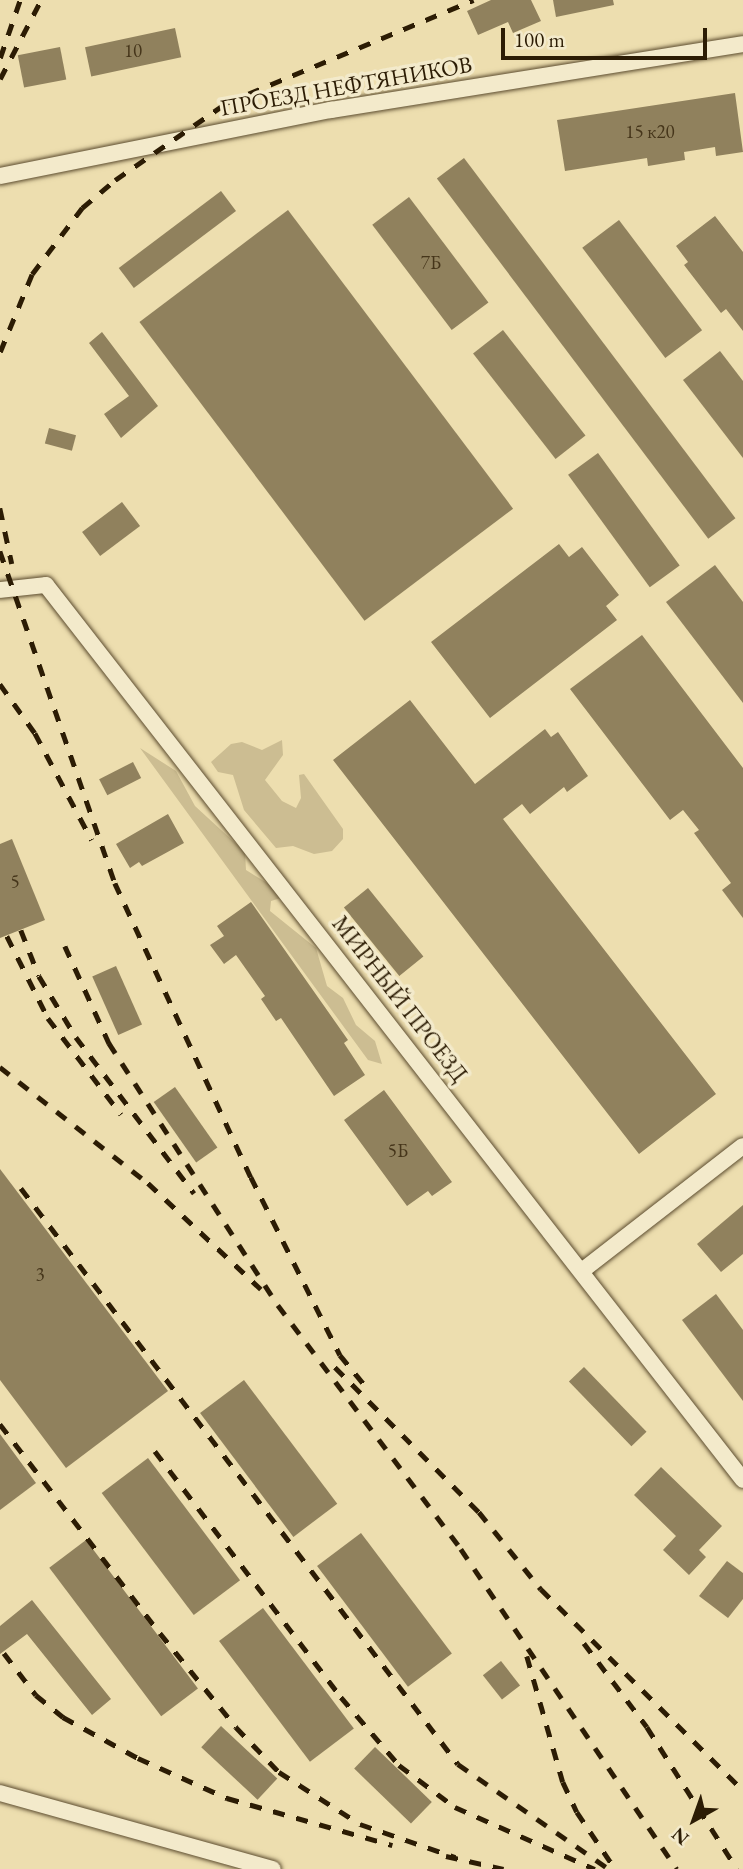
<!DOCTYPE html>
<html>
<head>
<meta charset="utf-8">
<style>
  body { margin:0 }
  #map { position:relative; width:743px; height:1869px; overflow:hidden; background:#eddeaf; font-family:"EB Garamond",serif }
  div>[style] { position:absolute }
  .green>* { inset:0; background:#ccbd92 }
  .building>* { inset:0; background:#90815d; transform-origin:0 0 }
  .roads { filter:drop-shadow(0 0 2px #5c4c2f) drop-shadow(0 0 2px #5c4c2f) }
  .street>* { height:16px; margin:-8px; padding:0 8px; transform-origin:8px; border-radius:8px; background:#f3eacb }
  .rail>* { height:4.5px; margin-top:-2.25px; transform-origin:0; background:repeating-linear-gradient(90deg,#2c1c04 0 12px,transparent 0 24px) }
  span { translate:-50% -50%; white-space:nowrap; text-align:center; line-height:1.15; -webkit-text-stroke:7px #f3eacb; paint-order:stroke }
  .number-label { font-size:19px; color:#45351a }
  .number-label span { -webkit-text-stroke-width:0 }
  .street-label { font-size:23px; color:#2c1c04 }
  .north { position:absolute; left:659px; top:1785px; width:70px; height:70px; -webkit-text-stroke:5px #f3eacb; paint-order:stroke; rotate:220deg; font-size:19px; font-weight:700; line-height:28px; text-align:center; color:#2c1c04 }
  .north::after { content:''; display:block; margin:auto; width:24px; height:32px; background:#2c1c04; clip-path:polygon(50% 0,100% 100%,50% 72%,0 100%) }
  .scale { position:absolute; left:501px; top:28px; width:206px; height:32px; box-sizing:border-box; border:4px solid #2c1c04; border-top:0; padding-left:9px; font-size:21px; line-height:24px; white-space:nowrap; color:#2c1c04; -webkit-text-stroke:5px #f3eacb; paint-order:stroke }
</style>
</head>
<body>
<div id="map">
  <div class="green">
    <i style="clip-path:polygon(282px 740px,283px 755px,265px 780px,282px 801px,296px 808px,301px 798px,299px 775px,304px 774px,343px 829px,343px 839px,332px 851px,314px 854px,293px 846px,276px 848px,244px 810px,233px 775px,218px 772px,211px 762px,231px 744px,242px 742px,262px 750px)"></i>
    <i style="clip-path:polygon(140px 748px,176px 771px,195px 806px,245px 852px,246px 870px,272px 886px,281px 898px,271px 901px,270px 911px,316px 948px,327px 986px,343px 998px,356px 1025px,375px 1041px,382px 1064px,368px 1060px)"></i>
  </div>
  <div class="building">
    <i style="clip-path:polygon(491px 0,531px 0,541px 21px,513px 33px,508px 22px,478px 35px,467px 11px)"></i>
    <i style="clip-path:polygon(553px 0,613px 0,614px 5px,556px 17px)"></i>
    <i style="left:175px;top:28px;width:30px;height:92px;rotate:78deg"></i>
    <i style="left:60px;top:47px;width:33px;height:43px;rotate:79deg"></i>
    <i style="clip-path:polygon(735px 93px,743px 152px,716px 156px,715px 147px,684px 152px,685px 160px,648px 166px,647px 158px,565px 171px,557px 120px)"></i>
    <i style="left:464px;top:158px;width:451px;height:34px;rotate:53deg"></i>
    <i style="left:221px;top:191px;width:25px;height:128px;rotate:53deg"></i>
    <i style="left:409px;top:197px;width:132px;height:46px;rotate:53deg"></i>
    <i style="left:288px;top:210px;width:374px;height:186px;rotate:53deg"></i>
    <i style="clip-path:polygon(715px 216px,743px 252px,743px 331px,726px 309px,721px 313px,684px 265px,688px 262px,676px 246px)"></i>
    <i style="left:619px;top:220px;width:138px;height:46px;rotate:53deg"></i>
    <i style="left:503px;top:330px;width:134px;height:38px;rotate:52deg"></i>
    <i style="clip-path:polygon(102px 332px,158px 406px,121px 438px,104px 414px,129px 396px,89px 343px)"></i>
    <i style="clip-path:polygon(720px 351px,743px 381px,743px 458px,683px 380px)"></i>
    <i style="left:49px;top:428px;width:28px;height:16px;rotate:15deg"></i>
    <i style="left:598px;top:453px;width:139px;height:37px;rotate:54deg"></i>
    <i style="left:122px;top:502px;width:30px;height:50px;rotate:53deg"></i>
    <i style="clip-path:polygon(559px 544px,569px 557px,582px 547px,619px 595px,606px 606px,617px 620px,490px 718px,431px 642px)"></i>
    <i style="clip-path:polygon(715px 565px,743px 602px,743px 703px,666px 602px)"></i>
    <i style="clip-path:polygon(642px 635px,743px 768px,743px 918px,722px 890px,731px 883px,694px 833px,699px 830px,683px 810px,670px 820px,570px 689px)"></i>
    <i style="clip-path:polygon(410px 700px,475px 784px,545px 729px,551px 737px,558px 732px,588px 776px,567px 792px,564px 787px,530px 814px,522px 804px,503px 819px,716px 1094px,639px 1154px,333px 760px)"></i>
    <i style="left:133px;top:762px;width:18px;height:38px;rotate:63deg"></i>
    <i style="clip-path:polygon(168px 814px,184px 843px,142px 866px,139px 862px,130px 868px,116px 844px)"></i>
    <i style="clip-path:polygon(12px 839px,45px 920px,0 938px,0 844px)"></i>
    <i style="left:368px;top:888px;width:88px;height:31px;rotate:51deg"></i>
    <i style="clip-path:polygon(251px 902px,348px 1040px,344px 1043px,365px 1075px,334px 1096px,281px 1018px,276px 1021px,261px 999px,265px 996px,236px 955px,224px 964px,210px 945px,224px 936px,217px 926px)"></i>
    <i style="left:116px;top:966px;width:64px;height:26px;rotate:66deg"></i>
    <i style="left:175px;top:1087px;width:74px;height:26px;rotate:55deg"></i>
    <i style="clip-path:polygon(384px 1090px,452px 1182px,432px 1196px,428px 1191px,407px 1206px,344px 1120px)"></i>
    <i style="clip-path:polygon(0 1169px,168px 1391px,66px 1468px,0 1380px)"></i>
    <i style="clip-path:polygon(743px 1205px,743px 1254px,721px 1272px,697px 1244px)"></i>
    <i style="clip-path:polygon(716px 1294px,743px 1330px,743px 1401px,682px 1320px)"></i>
    <i style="left:584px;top:1367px;width:90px;height:21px;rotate:46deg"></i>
    <i style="left:244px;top:1380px;width:155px;height:55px;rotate:53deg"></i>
    <i style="clip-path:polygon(0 1434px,36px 1483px,0 1510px)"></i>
    <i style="left:148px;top:1458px;width:153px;height:58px;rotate:53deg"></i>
    <i style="clip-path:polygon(661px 1467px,722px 1526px,699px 1550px,706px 1557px,689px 1575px,663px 1550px,676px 1536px,634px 1495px)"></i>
    <i style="left:361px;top:1533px;width:151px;height:55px;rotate:53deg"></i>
    <i style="left:86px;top:1540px;width:186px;height:46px;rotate:53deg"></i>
    <i style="clip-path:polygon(727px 1561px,743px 1573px,743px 1599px,728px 1618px,699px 1596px)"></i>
    <i style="clip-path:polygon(32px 1600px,111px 1699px,92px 1715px,27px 1634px,0 1654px,0 1626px)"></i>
    <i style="left:263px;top:1608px;width:151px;height:55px;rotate:53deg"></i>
    <i style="left:501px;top:1661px;width:31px;height:23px;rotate:52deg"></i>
    <i style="left:221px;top:1726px;width:77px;height:29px;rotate:43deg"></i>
    <i style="left:375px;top:1747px;width:79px;height:30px;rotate:44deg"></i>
  </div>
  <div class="roads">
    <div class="street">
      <i style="left:0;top:176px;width:338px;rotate:-11.3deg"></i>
      <i style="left:331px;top:110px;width:417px;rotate:-9.1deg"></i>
      <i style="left:0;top:590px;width:46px;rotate:-6.2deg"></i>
      <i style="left:46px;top:585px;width:1134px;rotate:52.09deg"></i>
      <i style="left:583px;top:1270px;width:202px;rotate:-37.8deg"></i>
      <i style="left:0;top:1793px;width:283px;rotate:15.6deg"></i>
    </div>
  </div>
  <div class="rail">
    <i style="left:0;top:58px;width:61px;rotate:-71deg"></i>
    <i style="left:0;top:79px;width:89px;rotate:-62.6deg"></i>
    <i style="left:0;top:352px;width:84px;rotate:-67.7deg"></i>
    <i style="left:32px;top:274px;width:83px;rotate:-52.9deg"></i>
    <i style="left:82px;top:208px;width:43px;rotate:-40.3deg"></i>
    <i style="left:115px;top:180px;width:135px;rotate:-34.7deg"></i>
    <i style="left:226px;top:103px;width:268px;rotate:-22.6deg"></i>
    <i style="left:0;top:508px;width:57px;rotate:77.9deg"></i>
    <i style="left:0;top:551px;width:351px;rotate:70.9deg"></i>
    <i style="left:115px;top:883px;width:324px;rotate:65.2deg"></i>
    <i style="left:251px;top:1177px;width:199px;rotate:63.4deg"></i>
    <i style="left:340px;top:1355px;width:44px;rotate:50.5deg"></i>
    <i style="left:0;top:684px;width:60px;rotate:54.5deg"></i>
    <i style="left:35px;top:733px;width:121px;rotate:62deg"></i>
    <i style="left:21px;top:930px;width:49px;rotate:68.6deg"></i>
    <i style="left:39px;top:976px;width:71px;rotate:58.8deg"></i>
    <i style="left:76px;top:1037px;width:196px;rotate:52.9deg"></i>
    <i style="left:7px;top:936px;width:92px;rotate:63.4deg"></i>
    <i style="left:48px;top:1018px;width:121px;rotate:52.8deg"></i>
    <i style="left:65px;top:946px;width:107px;rotate:65.6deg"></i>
    <i style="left:109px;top:1043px;width:312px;rotate:57.2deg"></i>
    <i style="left:278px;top:1305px;width:305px;rotate:53.1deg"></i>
    <i style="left:461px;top:1549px;width:386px;rotate:56deg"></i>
    <i style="left:0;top:1067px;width:188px;rotate:38.1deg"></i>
    <i style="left:148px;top:1183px;width:155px;rotate:43.2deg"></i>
    <i style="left:21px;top:1188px;width:723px;rotate:52.81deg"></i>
    <i style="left:458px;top:1764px;width:184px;rotate:34.8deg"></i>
    <i style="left:335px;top:1367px;width:204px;rotate:45.2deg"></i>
    <i style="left:479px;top:1512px;width:99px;rotate:51.2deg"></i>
    <i style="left:541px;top:1589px;width:285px;rotate:44.9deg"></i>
    <i style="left:0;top:1424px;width:263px;rotate:52.6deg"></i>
    <i style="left:160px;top:1633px;width:121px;rotate:51deg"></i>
    <i style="left:236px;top:1727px;width:62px;rotate:46.3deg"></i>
    <i style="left:279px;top:1772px;width:96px;rotate:32.7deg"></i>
    <i style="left:360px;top:1824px;width:101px;rotate:19.2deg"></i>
    <i style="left:155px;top:1451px;width:308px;rotate:52.9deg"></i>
    <i style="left:341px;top:1697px;width:89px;rotate:49.5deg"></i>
    <i style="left:399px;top:1765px;width:70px;rotate:36.9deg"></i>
    <i style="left:455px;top:1807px;width:153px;rotate:23.9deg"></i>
    <i style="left:584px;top:1643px;width:105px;rotate:53.1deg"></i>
    <i style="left:647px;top:1727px;width:168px;rotate:57.6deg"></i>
    <i style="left:4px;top:1653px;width:53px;rotate:52.7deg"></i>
    <i style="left:36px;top:1695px;width:35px;rotate:39deg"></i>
    <i style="left:63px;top:1717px;width:85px;rotate:28.7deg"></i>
    <i style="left:138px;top:1758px;width:98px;rotate:24.2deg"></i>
    <i style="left:227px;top:1798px;width:172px;rotate:15.9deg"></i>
    <i style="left:527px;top:1656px;width:131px;rotate:74.1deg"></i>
    <i style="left:563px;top:1782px;width:33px;rotate:65deg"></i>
    <i style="left:577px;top:1812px;width:63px;rotate:56.1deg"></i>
    <i style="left:446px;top:1856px;width:59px;rotate:12.6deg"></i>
  </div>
  <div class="number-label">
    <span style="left:133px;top:51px">10</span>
    <span style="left:650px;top:132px">15 к20</span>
    <span style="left:431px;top:263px">7Б</span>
    <span style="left:15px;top:882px">5</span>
    <span style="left:398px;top:1151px">5Б</span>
    <span style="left:40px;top:1275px">3</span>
  </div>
  <div class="street-label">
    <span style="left:346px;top:86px;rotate:-10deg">ПРОЕЗД НЕФТЯНИКОВ</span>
    <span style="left:400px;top:999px;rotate:52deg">МИРНЫЙ ПРОЕЗД</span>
  </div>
  <div class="north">N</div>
  <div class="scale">100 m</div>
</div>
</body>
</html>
